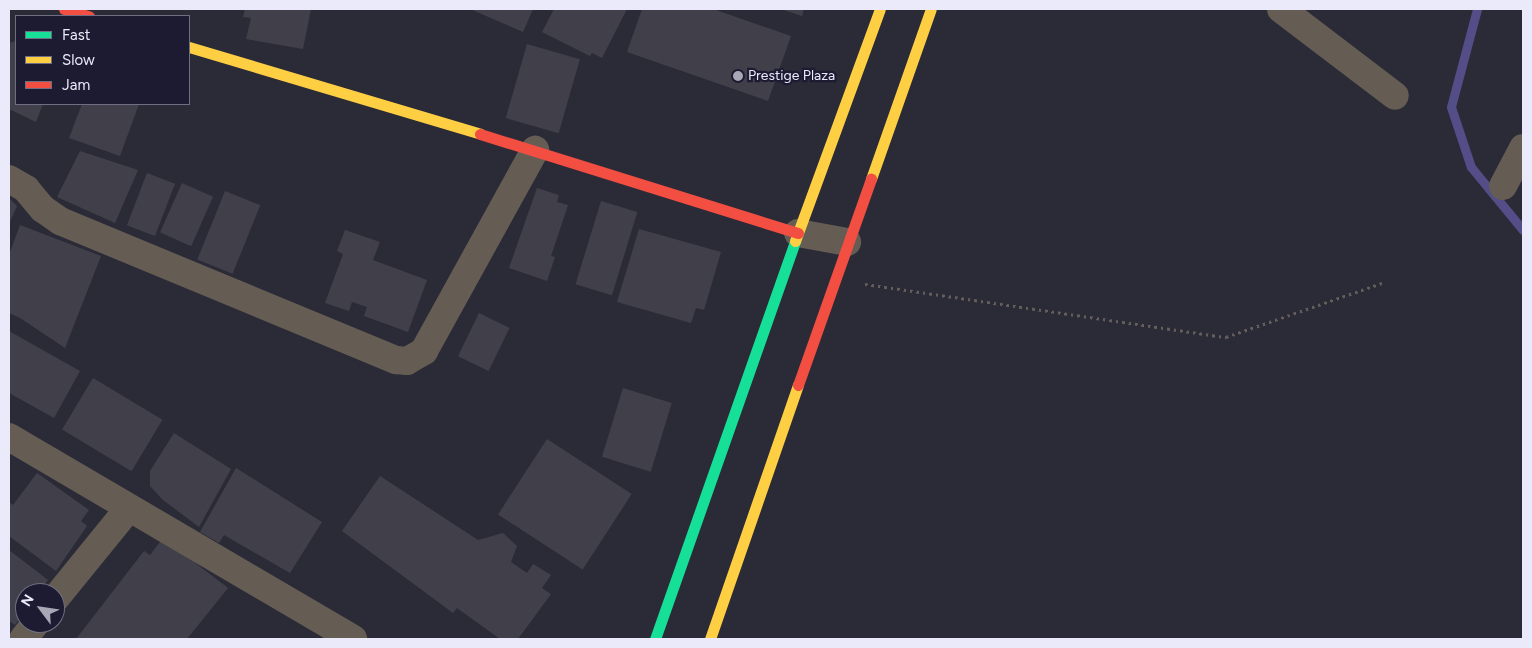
<!DOCTYPE html>
<html>
<head>
<meta charset="utf-8">
<style>
  body { margin:0 }
  #map { position:relative; width:1532px; height:648px; overflow:hidden; background:#2b2a37; font-family:Figtree,sans-serif }
  div>[style] { position:absolute }
  .stream>* { height:9px; margin:-4.5px; padding:0 4.5px; transform-origin:4.5px; border-radius:4.5px; background:#534d88 }
  .building>* { inset:0; background:#41404a; transform-origin:0 0 }
  .path>* { height:3px; margin-top:-1.5px; transform-origin:0; background:repeating-linear-gradient(90deg,#645e5b 0 2.5px,transparent 0 6.5px) }
  .street>* { height:28px; margin:-14px; padding:0 14px; transform-origin:14px; border-radius:14px; background:#655d54 }
  .fast>* { height:11px; margin:-5.5px; padding:0 5.5px; transform-origin:5.5px; border-radius:5.5px; background:#16e098 }
  .slow>* { height:11px; margin:-5.5px; padding:0 5.5px; transform-origin:5.5px; border-radius:5.5px; background:#ffcf43 }
  .jam>* { height:11px; margin:-5.5px; padding:0 5.5px; transform-origin:5.5px; border-radius:5.5px; background:#f24e42 }
  .dots>* { width:14px; height:14px; translate:-50% -50%; box-sizing:border-box; border:2px solid #1d1b32; border-radius:50% }
  span { translate:-50% -50%; white-space:nowrap; text-align:center; line-height:1.15; -webkit-text-stroke:4.5px #1d1b32; paint-order:stroke }
  .poi-label { font-size:14px; color:#eaeafa }
  .left { translate:0 -50%; text-align:left }
  .frame { position:absolute; inset:0; border:10px solid #eaeafa; pointer-events:none }
  .legend { position:absolute; left:15px; top:15px; width:175px; height:90px; box-sizing:border-box; background:#1d1b32; border:1px solid #6f6e82; margin:0; padding:6px 9px; list-style:none; font-size:15px; color:#eaeafa }
  .legend li { display:flex; align-items:center; gap:10px; height:25px }
  .legend b { width:25px; border:1px solid #6f6e82 }
  .north { position:absolute; left:15px; top:583px; width:50px; height:50px; box-sizing:border-box; background:#1d1b32; border:1px solid #6f6e82; border-radius:50%; rotate:301deg; font-size:14px; font-weight:700; line-height:20px; text-align:center; color:#eaeafa }
  .north::after { content:''; display:block; margin:auto; width:18px; height:22px; background:#a7a7b6; clip-path:polygon(50% 0,100% 100%,50% 72%,0 100%) }
</style>
</head>
<body>
<div id="map">
  <div class="stream">
    <i style="left:1477px;top:9px;width:101px;rotate:104.9deg"></i>
    <i style="left:1451px;top:107px;width:63px;rotate:71.6deg"></i>
    <i style="left:1471px;top:167px;width:82px;rotate:50.5deg"></i>
  </div>
  <div class="building">
    <i style="clip-path:polygon(245px 9px,311px 9px,303px 49px,246px 39px,251px 18px,243px 17px)"></i>
    <i style="clip-path:polygon(470px 9px,533px 9px,523px 32px)"></i>
    <i style="clip-path:polygon(554px 9px,627px 9px,602px 58px,592px 53px,590px 56px,542px 32px)"></i>
    <i style="clip-path:polygon(642px 9px,713px 9px,791px 36px,768px 101px,627px 52px)"></i>
    <i style="clip-path:polygon(781px 9px,804px 9px,802px 16px)"></i>
    <i style="clip-path:polygon(16px 41px,16px 104px,43px 104px,36px 122px,9px 109px,9px 43px)"></i>
    <i style="left:527px;top:44px;width:55px;height:77px;rotate:16deg"></i>
    <i style="clip-path:polygon(82px 104px,139px 104px,120px 156px,69px 138px)"></i>
    <i style="clip-path:polygon(80px 151px,138px 170px,115px 223px,57px 197px)"></i>
    <i style="left:147px;top:173px;width:30px;height:56px;rotate:21deg"></i>
    <i style="left:182px;top:183px;width:34px;height:54px;rotate:24deg"></i>
    <i style="clip-path:polygon(537px 188px,559px 195px,557px 202px,568px 205px,551px 256px,555px 257px,547px 281px,509px 268px)"></i>
    <i style="left:225px;top:191px;width:38px;height:74px;rotate:22deg"></i>
    <i style="clip-path:polygon(9px 198px,17px 206px,9px 224px)"></i>
    <i style="left:601px;top:201px;width:38px;height:87px;rotate:17deg"></i>
    <i style="clip-path:polygon(20px 225px,101px 256px,65px 348px,20px 318px,9px 313px,9px 255px)"></i>
    <i style="clip-path:polygon(639px 229px,721px 252px,704px 310px,696px 308px,691px 323px,617px 302px)"></i>
    <i style="clip-path:polygon(345px 230px,380px 242px,373px 260px,427px 280px,408px 332px,364px 316px,367px 307px,352px 302px,349px 311px,325px 303px,343px 254px,337px 251px)"></i>
    <i style="left:479px;top:313px;width:34px;height:48px;rotate:26deg"></i>
    <i style="clip-path:polygon(9px 331px,80px 371px,54px 418px,9px 393px)"></i>
    <i style="left:93px;top:378px;width:81px;height:60px;rotate:31deg"></i>
    <i style="left:623px;top:388px;width:51px;height:72px;rotate:17deg"></i>
    <i style="clip-path:polygon(174px 433px,231px 469px,199px 527px,163px 500px,150px 486px,150px 471px)"></i>
    <i style="left:547px;top:439px;width:101px;height:90px;rotate:33deg"></i>
    <i style="clip-path:polygon(236px 468px,322px 522px,290px 573px,224px 535px,219px 543px,200px 532px)"></i>
    <i style="clip-path:polygon(37px 473px,89px 510px,81px 521px,87px 526px,56px 571px,9px 536px,9px 502px,13px 505px)"></i>
    <i style="clip-path:polygon(380px 476px,478px 540px,503px 533px,517px 546px,511px 562px,527px 573px,533px 564px,551px 575px,542px 588px,551px 594px,518px 639px,500px 639px,457px 608px,453px 613px,342px 531px)"></i>
    <i style="clip-path:polygon(163px 538px,228px 588px,187px 639px,76px 639px,144px 551px,150px 555px)"></i>
    <i style="clip-path:polygon(9px 550px,48px 580px,39px 593px,25px 593px,25px 611px,15px 625px,9px 621px)"></i>
  </div>
  <div class="path">
    <i style="left:865px;top:284px;width:365px;rotate:8.4deg"></i>
    <i style="left:1226px;top:337px;width:165px;rotate:-19.1deg"></i>
  </div>
  <div class="street">
    <i style="left:1281px;top:9px;width:143px;rotate:37.3deg"></i>
    <i style="left:9px;top:179px;width:20px;rotate:30deg"></i>
    <i style="left:26px;top:189px;width:26px;rotate:50deg"></i>
    <i style="left:43px;top:209px;width:21px;rotate:35deg"></i>
    <i style="left:60px;top:221px;width:364px;rotate:22.5deg"></i>
    <i style="left:396px;top:360px;width:11px;rotate:5deg"></i>
    <i style="left:407px;top:361px;width:20px;rotate:-30deg"></i>
    <i style="left:424px;top:351px;width:230px;rotate:-61.1deg"></i>
    <i style="left:1503px;top:186px;width:43px;rotate:-62.2deg"></i>
    <i style="left:798px;top:233px;width:50px;rotate:10.4deg"></i>
    <i style="left:9px;top:437px;width:399px;rotate:30.4deg"></i>
    <i style="left:55px;top:599px;width:117px;rotate:-50.9deg"></i>
    <i style="left:23px;top:639px;width:21px;rotate:-51deg"></i>
  </div>
  <div class="fast">
    <i style="left:655px;top:639px;width:422px;rotate:-70.6deg"></i>
  </div>
  <div class="slow">
    <i style="left:189px;top:47px;width:304px;rotate:16.6deg"></i>
    <i style="left:871px;top:179px;width:180px;rotate:-70.6deg"></i>
    <i style="left:795px;top:241px;width:247px;rotate:-69.9deg"></i>
    <i style="left:710px;top:639px;width:269px;rotate:-70.9deg"></i>
  </div>
  <div class="jam">
    <i style="left:64px;top:9px;width:26px;rotate:16deg"></i>
    <i style="left:480px;top:134px;width:333px;rotate:17.3deg"></i>
    <i style="left:798px;top:385px;width:219px;rotate:-70.5deg"></i>
  </div>
  <div class="dots">
    <i style="left:738px;top:76px;background:#a7a7b6"></i>
  </div>
  <div class="poi-label">
    <span class="left" style="left:748px;top:76px">Prestige Plaza</span>
  </div>
  <div class="frame"></div>
  <ul class="legend">
  <li><b style="height:6px;background:#16e098"></b>Fast</li>
  <li><b style="height:6px;background:#ffcf43"></b>Slow</li>
  <li><b style="height:6px;background:#f24e42"></b>Jam</li>
  </ul>
  <div class="north">N</div>
</div>
</body>
</html>
